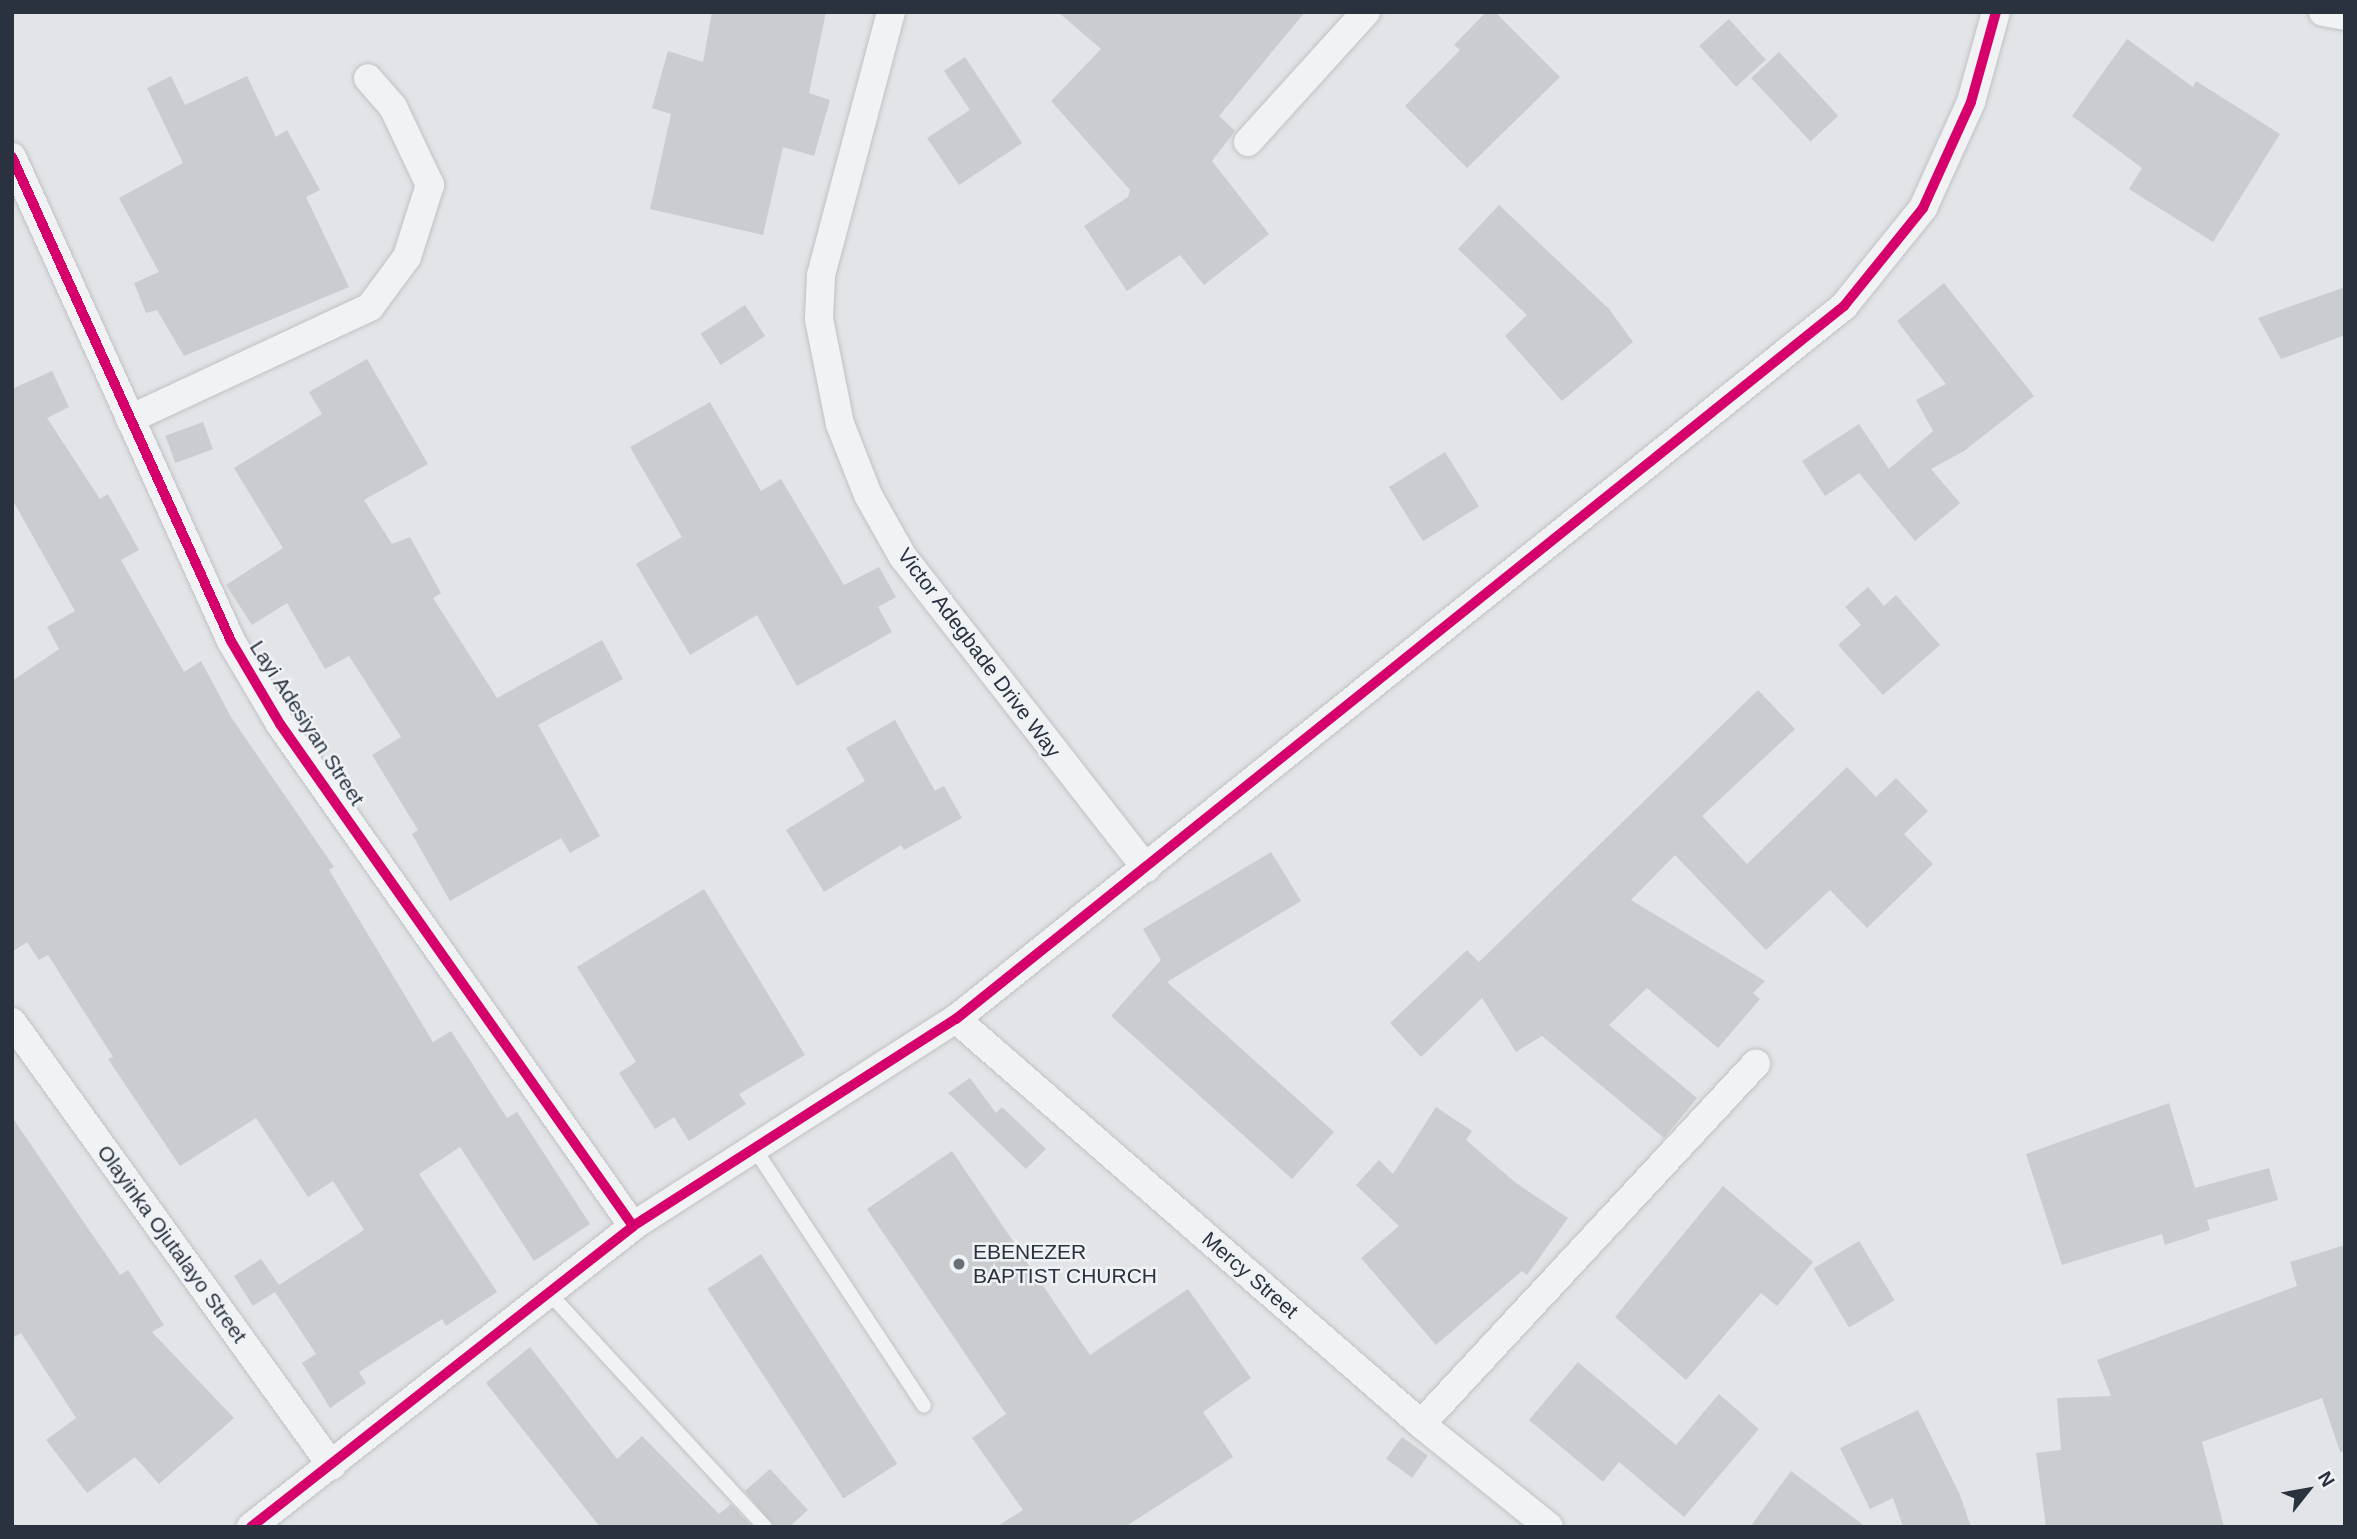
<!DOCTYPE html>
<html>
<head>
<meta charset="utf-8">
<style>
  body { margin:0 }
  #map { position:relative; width:2357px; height:1539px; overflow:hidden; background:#e2e4e7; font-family:Helvetica,sans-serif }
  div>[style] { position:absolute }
  .building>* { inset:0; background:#cacccf; transform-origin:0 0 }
  .roads { filter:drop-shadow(0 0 2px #c0c2c5) drop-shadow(0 0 2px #c0c2c5) }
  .lane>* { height:14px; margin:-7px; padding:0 7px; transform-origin:7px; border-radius:7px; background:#f1f2f4 }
  .street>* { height:28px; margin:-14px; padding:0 14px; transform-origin:14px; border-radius:14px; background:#f1f2f4 }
  .cycleway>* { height:10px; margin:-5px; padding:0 5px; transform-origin:5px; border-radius:5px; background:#d6006c }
  .dots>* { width:19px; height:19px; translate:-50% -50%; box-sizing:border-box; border:4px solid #f0f3f6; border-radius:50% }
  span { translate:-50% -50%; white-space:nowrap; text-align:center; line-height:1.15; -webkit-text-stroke:5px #f0f3f6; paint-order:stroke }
  .street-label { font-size:21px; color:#2a323f }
  .poi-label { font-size:21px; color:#2a323f }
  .left { translate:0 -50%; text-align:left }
  .frame { position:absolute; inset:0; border:14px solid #2a323f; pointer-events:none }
  .north { position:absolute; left:2273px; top:1455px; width:70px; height:70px; -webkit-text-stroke:5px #f0f3f6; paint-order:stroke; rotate:59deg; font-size:19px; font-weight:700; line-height:28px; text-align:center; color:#2a323f }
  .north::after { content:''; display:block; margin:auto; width:24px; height:32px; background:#2a323f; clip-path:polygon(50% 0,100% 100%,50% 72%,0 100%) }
</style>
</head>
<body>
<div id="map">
  <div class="building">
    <i style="clip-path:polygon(712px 12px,826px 12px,809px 93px,830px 100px,814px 156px,783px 147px,763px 235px,650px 209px,671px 114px,652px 108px,668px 51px,703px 62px)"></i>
    <i style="clip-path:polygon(1058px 12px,1305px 12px,1219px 116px,1235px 131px,1212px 161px,1269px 234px,1204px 285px,1180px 255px,1127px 291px,1084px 226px,1128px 197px,1130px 190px,1051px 101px,1101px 49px)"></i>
    <i style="clip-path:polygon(1486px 12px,1495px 12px,1560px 77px,1467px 168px,1405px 106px,1460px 50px,1454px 45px)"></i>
    <i style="left:1729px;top:19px;width:55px;height:40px;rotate:48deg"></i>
    <i style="clip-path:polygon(2127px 39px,2193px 87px,2196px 81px,2280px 134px,2213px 242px,2129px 189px,2142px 168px,2072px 116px)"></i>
    <i style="left:1779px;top:52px;width:87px;height:38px;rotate:47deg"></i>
    <i style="clip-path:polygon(965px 57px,1022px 143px,959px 185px,927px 138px,970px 110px,944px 71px)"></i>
    <i style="clip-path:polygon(171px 76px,185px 105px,247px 76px,276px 137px,287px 130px,320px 190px,306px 197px,349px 287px,184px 356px,157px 310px,146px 313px,134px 283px,159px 272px,119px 198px,183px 163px,147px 88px)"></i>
    <i style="clip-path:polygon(1499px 205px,1609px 309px,1633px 342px,1562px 401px,1505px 336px,1527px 315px,1458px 249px)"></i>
    <i style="clip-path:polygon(1944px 283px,2034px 396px,1964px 451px,1931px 469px,1960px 503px,1915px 541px,1859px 473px,1825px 496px,1802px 461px,1859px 424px,1889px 469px,1933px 431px,1916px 400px,1946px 384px,1897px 321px)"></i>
    <i style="clip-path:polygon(2345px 287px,2345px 335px,2281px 359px,2258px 318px)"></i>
    <i style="left:745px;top:305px;width:37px;height:53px;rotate:57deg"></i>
    <i style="clip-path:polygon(367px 359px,428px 464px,364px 500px,392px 544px,410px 537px,441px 593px,433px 598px,497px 698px,602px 640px,623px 679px,538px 725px,600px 836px,570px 853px,561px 838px,450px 901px,412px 834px,418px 830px,372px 755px,401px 737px,349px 656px,325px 669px,287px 603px,252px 625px,226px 585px,283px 548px,234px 468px,322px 414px,309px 392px)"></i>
    <i style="clip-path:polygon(52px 371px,69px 407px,47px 418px,100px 499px,108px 494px,139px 550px,121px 560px,184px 672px,201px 661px,231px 717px,334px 867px,329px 870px,433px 1042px,451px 1031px,507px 1118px,517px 1112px,590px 1224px,534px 1261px,460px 1147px,419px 1174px,497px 1292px,446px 1326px,442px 1319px,359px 1372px,366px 1383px,330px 1408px,302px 1363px,316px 1354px,275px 1292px,253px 1306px,234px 1276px,261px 1259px,279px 1285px,364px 1230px,333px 1181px,308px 1197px,256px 1118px,180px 1166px,108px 1059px,113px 1057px,48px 955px,39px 960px,27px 942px,12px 952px,12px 681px,59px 649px,47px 627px,75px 611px,12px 499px,12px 389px)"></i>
    <i style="clip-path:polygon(710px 402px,761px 491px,781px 479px,844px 585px,879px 567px,896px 597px,878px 607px,892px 632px,797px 686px,757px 615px,690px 655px,636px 564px,682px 537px,630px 447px)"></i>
    <i style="left:203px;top:422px;width:29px;height:40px;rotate:70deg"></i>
    <i style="left:1445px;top:452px;width:64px;height:66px;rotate:58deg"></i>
    <i style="clip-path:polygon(1868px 587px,1884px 606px,1896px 595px,1940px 645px,1883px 695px,1838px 645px,1861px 625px,1845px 607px)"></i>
    <i style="clip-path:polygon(1758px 690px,1795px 729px,1702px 816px,1747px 864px,1847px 767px,1876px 797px,1896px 778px,1928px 811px,1904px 834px,1933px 864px,1867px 928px,1830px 890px,1766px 950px,1675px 855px,1631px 900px,1765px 981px,1753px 993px,1760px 999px,1718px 1048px,1647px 988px,1609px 1025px,1697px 1098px,1664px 1138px,1542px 1036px,1516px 1052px,1482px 998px,1421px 1057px,1390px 1023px,1467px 950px,1479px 962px)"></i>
    <i style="clip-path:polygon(895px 720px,935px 791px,944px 786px,962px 818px,904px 850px,901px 845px,824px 892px,786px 830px,865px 781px,846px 748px)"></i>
    <i style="clip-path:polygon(1271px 852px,1301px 901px,1167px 982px,1334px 1132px,1292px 1179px,1111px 1016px,1161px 960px,1143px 929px)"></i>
    <i style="clip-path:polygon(704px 889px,805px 1055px,739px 1094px,746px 1104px,689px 1141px,674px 1117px,655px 1129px,619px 1073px,636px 1062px,577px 967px)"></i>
    <i style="clip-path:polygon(970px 1078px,996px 1113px,1002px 1107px,1046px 1149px,1026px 1169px,948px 1093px)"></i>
    <i style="clip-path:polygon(2169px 1103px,2195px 1188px,2269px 1168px,2278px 1200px,2207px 1220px,2210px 1230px,2165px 1245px,2162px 1234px,2062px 1265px,2026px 1154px)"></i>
    <i style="clip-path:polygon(1436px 1107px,1472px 1131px,1466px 1140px,1516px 1183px,1568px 1218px,1527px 1275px,1522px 1271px,1436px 1345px,1361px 1258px,1399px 1226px,1356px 1185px,1379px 1160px,1393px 1174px)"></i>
    <i style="clip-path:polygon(12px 1117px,120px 1275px,128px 1270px,164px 1325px,152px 1332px,234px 1418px,159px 1484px,135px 1457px,87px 1493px,46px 1440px,76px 1418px,21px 1333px,12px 1338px)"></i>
    <i style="clip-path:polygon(952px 1151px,1090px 1355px,1188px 1289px,1251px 1378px,1203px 1412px,1233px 1457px,1125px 1527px,996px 1527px,1023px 1510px,972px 1438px,1006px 1414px,867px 1209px)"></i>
    <i style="clip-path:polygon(1723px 1186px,1813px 1262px,1777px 1306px,1761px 1293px,1686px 1380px,1615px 1317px)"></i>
    <i style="left:1859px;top:1241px;width:69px;height:53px;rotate:59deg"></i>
    <i style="clip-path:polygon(2345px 1245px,2345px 1451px,2340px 1452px,2322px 1398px,2202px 1442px,2224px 1527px,2046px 1527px,2036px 1453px,2061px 1450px,2057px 1398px,2111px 1396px,2097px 1360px,2297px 1286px,2290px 1262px)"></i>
    <i style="left:761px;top:1254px;width:250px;height:64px;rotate:57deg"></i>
    <i style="clip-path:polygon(530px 1347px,617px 1459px,642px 1436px,719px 1514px,731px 1504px,752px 1527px,600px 1527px,486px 1383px)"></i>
    <i style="clip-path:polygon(1578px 1362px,1676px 1445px,1719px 1394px,1759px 1429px,1684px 1517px,1619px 1462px,1603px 1482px,1529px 1420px)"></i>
    <i style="clip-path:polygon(1918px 1410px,1960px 1495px,1971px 1527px,1903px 1527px,1893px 1498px,1870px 1509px,1840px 1448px)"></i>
    <i style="left:1402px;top:1437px;width:32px;height:27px;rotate:36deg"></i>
    <i style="clip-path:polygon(770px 1469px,808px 1510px,789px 1527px,774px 1527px,745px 1491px)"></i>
    <i style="clip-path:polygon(1791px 1471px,1866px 1527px,1750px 1527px)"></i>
  </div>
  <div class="roads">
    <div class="lane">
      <i style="left:756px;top:1151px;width:305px;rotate:56.6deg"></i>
      <i style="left:549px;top:1293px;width:318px;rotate:47.3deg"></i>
    </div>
    <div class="street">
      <i style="left:891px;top:12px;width:273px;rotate:104.9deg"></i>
      <i style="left:821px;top:276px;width:43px;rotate:92.7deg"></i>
      <i style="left:819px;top:319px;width:107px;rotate:78.7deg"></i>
      <i style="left:840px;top:424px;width:76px;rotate:68.5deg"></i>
      <i style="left:868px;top:495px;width:71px;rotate:60.6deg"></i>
      <i style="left:903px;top:557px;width:395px;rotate:52deg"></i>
      <i style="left:2323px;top:12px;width:22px;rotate:10deg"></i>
      <i style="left:1248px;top:142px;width:176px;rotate:-47.8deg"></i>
      <i style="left:12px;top:157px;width:531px;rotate:65.65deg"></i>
      <i style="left:231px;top:641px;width:96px;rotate:59.4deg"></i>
      <i style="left:280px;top:724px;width:614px;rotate:54.89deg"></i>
      <i style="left:130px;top:419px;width:265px;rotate:-25deg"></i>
      <i style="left:370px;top:307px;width:62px;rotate:-53.5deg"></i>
      <i style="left:407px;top:257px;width:76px;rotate:-72.3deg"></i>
      <i style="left:430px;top:185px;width:86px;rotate:-115.4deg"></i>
      <i style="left:393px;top:107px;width:38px;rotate:-131deg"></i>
      <i style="left:956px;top:1019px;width:617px;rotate:41.05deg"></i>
      <i style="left:1421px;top:1424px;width:164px;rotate:38.8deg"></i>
      <i style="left:12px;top:1022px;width:547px;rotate:54.22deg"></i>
      <i style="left:1421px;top:1424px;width:492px;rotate:-47.1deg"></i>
      <i style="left:251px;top:1527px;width:486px;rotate:-38.2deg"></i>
      <i style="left:633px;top:1226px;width:384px;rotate:-32.7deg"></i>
      <i style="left:956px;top:1019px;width:1139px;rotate:-38.76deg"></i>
      <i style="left:1844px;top:306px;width:126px;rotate:-51.1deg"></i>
      <i style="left:1923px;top:208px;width:116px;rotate:-65.6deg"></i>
      <i style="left:1971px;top:102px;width:93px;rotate:-74.5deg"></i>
    </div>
  </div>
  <div class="cycleway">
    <i style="left:12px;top:157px;width:531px;rotate:65.65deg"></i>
    <i style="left:231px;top:641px;width:96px;rotate:59.4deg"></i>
    <i style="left:280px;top:724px;width:614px;rotate:54.89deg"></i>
    <i style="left:251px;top:1527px;width:486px;rotate:-38.2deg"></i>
    <i style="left:633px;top:1226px;width:384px;rotate:-32.7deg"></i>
    <i style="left:956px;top:1019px;width:1139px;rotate:-38.76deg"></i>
    <i style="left:1844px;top:306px;width:126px;rotate:-51.1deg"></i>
    <i style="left:1923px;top:208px;width:116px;rotate:-65.6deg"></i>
    <i style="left:1971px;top:102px;width:93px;rotate:-74.5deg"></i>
  </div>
  <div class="dots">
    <i style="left:959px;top:1264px;background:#6a707a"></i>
  </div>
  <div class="street-label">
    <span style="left:979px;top:653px;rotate:53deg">Victor Adegbade Drive Way</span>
    <span style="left:307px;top:723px;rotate:57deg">Layi Adesiyan Street</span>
    <span style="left:172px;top:1244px;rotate:54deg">Olayinka Ojutalayo Street</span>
    <span style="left:1250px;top:1275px;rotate:41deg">Mercy Street</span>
  </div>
  <div class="poi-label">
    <span class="left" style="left:973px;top:1264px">EBENEZER<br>BAPTIST CHURCH</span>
  </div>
  <div class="frame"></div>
  <div class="north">N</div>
</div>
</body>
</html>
